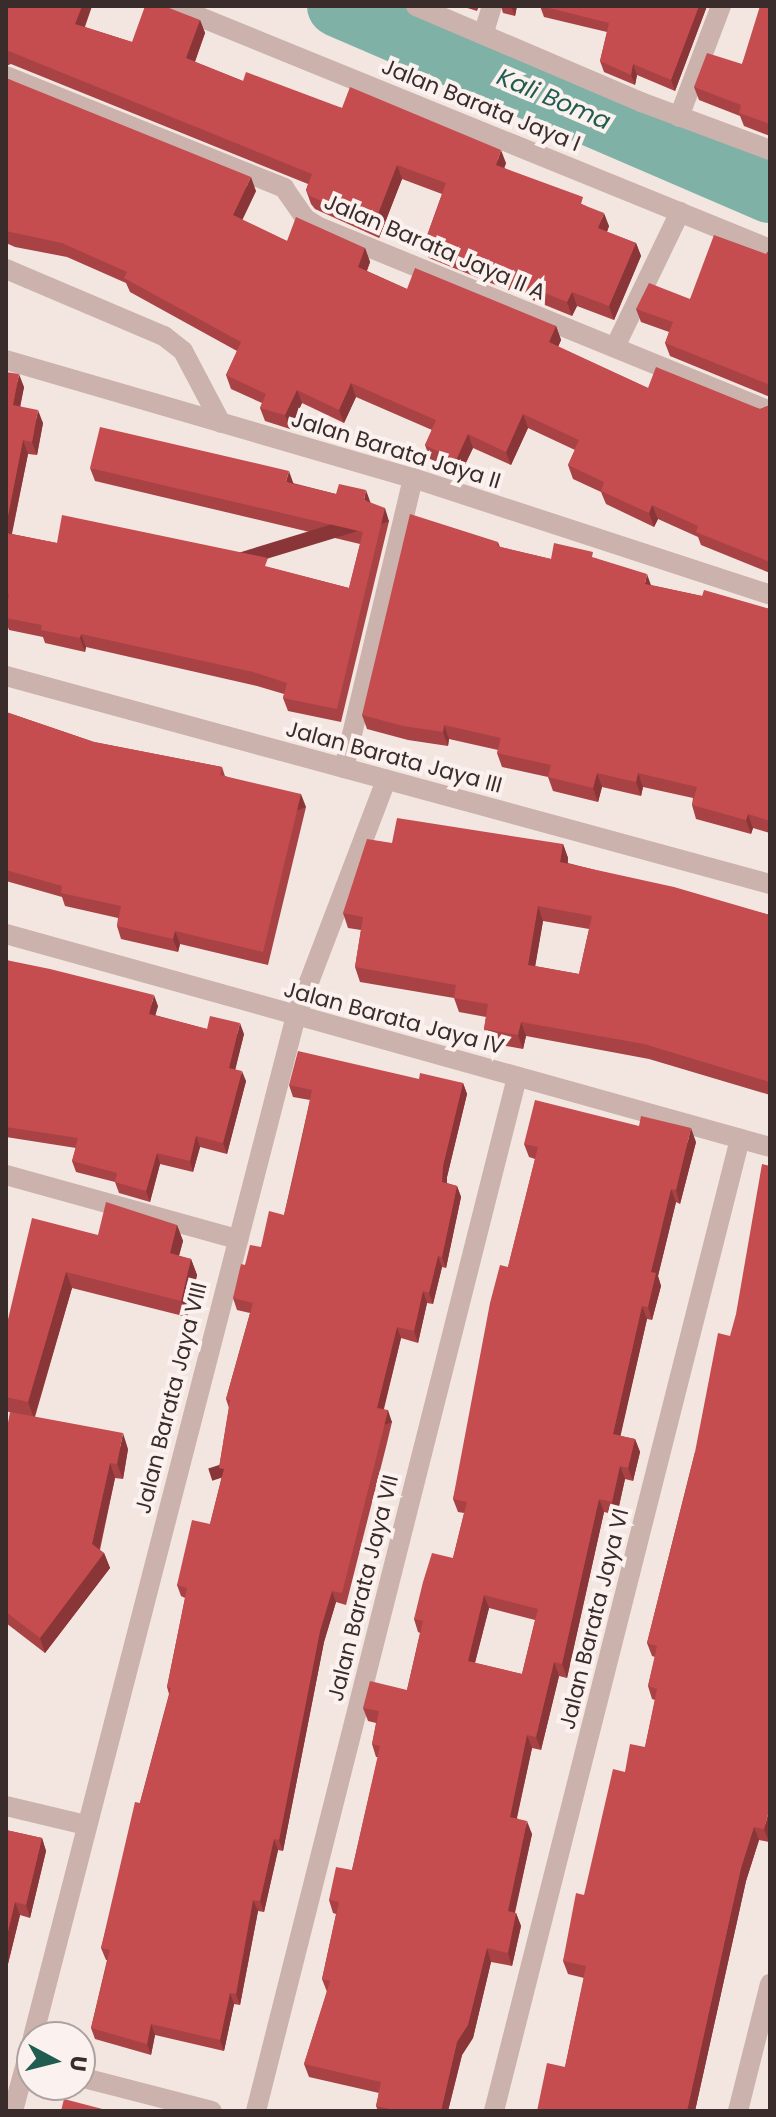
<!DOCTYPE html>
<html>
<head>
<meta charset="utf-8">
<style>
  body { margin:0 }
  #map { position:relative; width:776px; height:2117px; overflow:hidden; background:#f3e6e1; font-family:Poppins,sans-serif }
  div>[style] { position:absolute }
  .river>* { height:62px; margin:-31px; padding:0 31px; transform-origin:31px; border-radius:31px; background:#7fb1a6 }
  .minor>* { height:20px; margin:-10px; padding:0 10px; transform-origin:10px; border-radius:10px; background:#ccb2ac }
  .wall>* { inset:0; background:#a94245 }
  .shaded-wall>* { inset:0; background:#8a3638; transform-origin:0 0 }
  .building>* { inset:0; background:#c54d50 }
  span { translate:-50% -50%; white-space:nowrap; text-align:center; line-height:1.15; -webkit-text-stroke:8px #fbf1ee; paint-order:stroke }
  .street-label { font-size:22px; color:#3a2c2b }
  .water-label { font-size:24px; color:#205c50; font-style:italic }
  .frame { position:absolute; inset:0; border:8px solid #3a2c2b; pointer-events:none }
  .north { position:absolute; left:16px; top:2021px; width:80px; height:80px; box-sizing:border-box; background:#fbf1ee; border:2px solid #aea2a0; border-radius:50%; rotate:97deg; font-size:22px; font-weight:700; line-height:32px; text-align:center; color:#3a2c2b }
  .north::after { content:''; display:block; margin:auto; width:28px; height:36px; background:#205c50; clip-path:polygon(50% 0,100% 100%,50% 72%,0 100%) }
</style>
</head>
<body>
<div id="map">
  <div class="river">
    <i style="left:338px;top:6px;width:470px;rotate:23.3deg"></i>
  </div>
  <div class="minor">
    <i style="left:173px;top:6px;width:645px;rotate:22.15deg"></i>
    <i style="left:416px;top:6px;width:245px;rotate:23.1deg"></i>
    <i style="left:641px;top:102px;width:138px;rotate:20.4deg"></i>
    <i style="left:484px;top:32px;width:27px;rotate:-73deg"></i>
    <i style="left:6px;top:76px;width:300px;rotate:21.9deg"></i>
    <i style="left:284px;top:188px;width:38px;rotate:55deg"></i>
    <i style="left:306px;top:219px;width:15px;rotate:32deg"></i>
    <i style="left:319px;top:227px;width:487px;rotate:22.2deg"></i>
    <i style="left:679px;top:117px;width:119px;rotate:-69.3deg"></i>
    <i style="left:6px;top:269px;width:172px;rotate:23deg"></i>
    <i style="left:164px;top:336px;width:24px;rotate:38deg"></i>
    <i style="left:183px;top:351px;width:81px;rotate:62.2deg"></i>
    <i style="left:615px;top:347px;width:150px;rotate:-64.3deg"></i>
    <i style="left:6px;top:360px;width:424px;rotate:16.2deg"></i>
    <i style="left:413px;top:478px;width:376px;rotate:18.1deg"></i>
    <i style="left:6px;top:676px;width:792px;rotate:15.23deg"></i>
    <i style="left:344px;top:768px;width:298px;rotate:-76.6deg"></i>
    <i style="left:6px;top:934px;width:793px;rotate:15.58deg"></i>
    <i style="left:6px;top:1175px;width:239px;rotate:15.5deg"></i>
    <i style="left:6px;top:1806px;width:82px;rotate:13.4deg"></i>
    <i style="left:33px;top:2037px;width:1054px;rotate:-75.56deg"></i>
    <i style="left:296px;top:1016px;width:253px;rotate:-69.1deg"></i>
    <i style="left:80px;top:2077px;width:136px;rotate:14.4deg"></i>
    <i style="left:13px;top:2111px;width:73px;rotate:-74.8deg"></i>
    <i style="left:256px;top:2111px;width:1066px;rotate:-75.83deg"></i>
    <i style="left:494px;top:2111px;width:1003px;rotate:-75.8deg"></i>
    <i style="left:738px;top:2111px;width:131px;rotate:-75.9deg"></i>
  </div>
  <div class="wall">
    <i style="clip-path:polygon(6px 6px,92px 6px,85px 27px,132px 42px,200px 20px,205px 33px,195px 62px,243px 81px,342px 108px,506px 163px,504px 168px,586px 206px,609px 226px,607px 232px,636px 243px,641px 256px,614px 320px,577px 306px,572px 316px,429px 258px,424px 244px,442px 194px,402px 179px,379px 238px,315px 209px,311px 204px,306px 190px,308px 184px,11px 64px,6px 66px)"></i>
    <i style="clip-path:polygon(461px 6px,479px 6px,477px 11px)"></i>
    <i style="clip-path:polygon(501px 6px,517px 6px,515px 16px,503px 13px)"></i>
    <i style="clip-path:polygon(540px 6px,707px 6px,675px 91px,637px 75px,635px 85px,604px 72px,600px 61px,607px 32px,544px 17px)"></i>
    <i style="clip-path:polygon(770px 6px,770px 136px,744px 126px,740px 116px,699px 100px,694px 87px,742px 64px)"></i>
    <i style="clip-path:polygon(6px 78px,256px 191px,242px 220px,287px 241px,365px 248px,370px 262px,367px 271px,407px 289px,556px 326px,561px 340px,558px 347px,648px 388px,760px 409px,770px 405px,770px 573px,701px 545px,698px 537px,658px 519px,654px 527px,606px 504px,601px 492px,573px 479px,568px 465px,575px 450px,528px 428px,511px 465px,473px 448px,461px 473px,430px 459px,425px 445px,432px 430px,356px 397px,344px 423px,302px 403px,290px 429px,265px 421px,260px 408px,262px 403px,231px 389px,226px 375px,237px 351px,130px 292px,126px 283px,67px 257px,15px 247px,6px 243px)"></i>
    <i style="clip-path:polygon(770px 249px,770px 397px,670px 356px,665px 343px,669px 332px,641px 322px,636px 309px,690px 299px,766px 254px)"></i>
    <i style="clip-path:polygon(6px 372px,24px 387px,20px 406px,43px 423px,37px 455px,28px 454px,12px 534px,57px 543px,271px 568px,349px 588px,360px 544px,95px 481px,90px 468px,293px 483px,371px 503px,389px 521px,341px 722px,288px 711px,283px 698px,284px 694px,257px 686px,86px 647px,85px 652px,45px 643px,43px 637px,9px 630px,6px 622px)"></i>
    <i style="clip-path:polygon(498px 542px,500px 547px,551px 559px,595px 558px,651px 585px,702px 596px,770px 609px,770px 833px,753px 828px,751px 834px,696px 819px,692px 805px,693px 798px,643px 787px,641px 796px,602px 787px,598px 802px,553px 791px,548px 777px,502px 767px,497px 753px,498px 750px,449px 739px,448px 746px,408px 740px,367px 729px,362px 715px)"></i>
    <i style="clip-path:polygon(6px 712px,94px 742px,222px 767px,225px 776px,306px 807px,268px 965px,180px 944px,178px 952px,121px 939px,117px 926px,118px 918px,65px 906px,62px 897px,6px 881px)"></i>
    <i style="clip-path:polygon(evenodd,392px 843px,563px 844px,568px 858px,568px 863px,770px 915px,770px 1095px,649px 1059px,526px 1036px,523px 1049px,489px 1043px,484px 1029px,486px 1017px,459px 1012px,454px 998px,360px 982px,355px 967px,361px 930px,348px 928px,343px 913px,392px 843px,543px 921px,589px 929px,579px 974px,535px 966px,543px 921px)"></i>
    <i style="clip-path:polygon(6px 960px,158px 1006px,155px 1015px,207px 1029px,244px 1034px,235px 1069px,246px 1081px,227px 1154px,200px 1147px,193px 1172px,160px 1164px,150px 1202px,119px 1193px,115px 1182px,76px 1172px,72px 1161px,76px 1148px,6px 1137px)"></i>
    <i style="clip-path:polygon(419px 1079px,463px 1083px,467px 1094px,447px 1177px,447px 1183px,457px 1186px,461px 1197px,446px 1268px,442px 1267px,433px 1304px,427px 1303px,418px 1343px,401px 1338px,384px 1409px,392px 1422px,386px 1447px,346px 1605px,336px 1602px,324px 1642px,283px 1851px,278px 1850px,264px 1912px,258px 1911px,240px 2005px,234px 2004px,224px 2051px,155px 2035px,151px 2055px,95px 2039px,91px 2028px,107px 1960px,106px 1960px,101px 1948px,169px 1694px,167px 1687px,185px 1598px,181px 1596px,177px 1585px,210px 1524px,222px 1476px,219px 1468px,229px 1408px,226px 1399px,250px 1313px,237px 1310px,233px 1298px,245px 1265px,261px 1247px,284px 1215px,310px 1100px,293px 1097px,289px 1085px)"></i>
    <i style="clip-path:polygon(evenodd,696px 1142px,680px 1204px,676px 1202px,658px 1276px,661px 1286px,652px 1320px,647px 1319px,620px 1436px,635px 1439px,640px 1452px,633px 1481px,625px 1479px,617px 1515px,604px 1512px,567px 1678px,559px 1676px,541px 1750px,532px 1748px,517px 1818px,532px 1834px,515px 1913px,516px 1913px,521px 1926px,512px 1966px,491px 1962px,473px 2038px,462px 2055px,448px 2111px,378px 2111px,376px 2106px,379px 2093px,309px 2077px,304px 2064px,327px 1992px,322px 1979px,336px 1914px,333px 1913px,329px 1900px,352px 1870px,378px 1757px,376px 1757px,372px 1744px,376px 1723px,368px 1721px,363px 1708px,407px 1690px,420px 1633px,418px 1632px,414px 1619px,453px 1558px,464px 1513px,458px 1512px,453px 1499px,508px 1267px,535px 1159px,529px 1157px,524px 1144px,696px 1142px,489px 1608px,535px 1620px,522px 1674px,475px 1663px,489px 1608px)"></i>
    <i style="clip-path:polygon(177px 1225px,183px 1241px,179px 1256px,191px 1259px,197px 1275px,187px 1317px,72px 1288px,35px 1417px,128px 1449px,123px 1479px,115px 1478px,100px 1550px,104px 1553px,110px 1568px,45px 1653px,6px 1623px,6px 1433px,12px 1413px,6px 1411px,6px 1328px,98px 1235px)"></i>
    <i style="clip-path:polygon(695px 1452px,769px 1842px,759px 1840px,746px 1881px,695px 2111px,537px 2111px,565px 2067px,584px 1978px,568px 1974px,563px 1961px,625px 1772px,645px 1747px,655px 1700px,652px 1699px,648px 1686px,655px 1657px,652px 1656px,647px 1643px)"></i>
    <i style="clip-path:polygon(6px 1830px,42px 1838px,46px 1851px,30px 1918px,20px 1915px,6px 1972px)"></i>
  </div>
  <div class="shaded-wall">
    <i style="clip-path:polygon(82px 6px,92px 6px,80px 38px,75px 24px)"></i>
    <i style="clip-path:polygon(511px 6px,517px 6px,515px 16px)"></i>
    <i style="clip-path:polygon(699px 6px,707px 6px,675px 91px,671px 80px)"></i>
    <i style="clip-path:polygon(200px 20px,205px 33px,191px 72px,186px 58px)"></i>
    <i style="clip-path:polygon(633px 64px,637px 75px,635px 85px,631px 75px)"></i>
    <i style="clip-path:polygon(501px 150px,506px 163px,501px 178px,496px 165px)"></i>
    <i style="clip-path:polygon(397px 165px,402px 179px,379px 238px,374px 224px)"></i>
    <i style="clip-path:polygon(251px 177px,256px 191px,238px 229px,233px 215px)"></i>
    <i style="clip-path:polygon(604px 213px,609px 226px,603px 242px,598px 228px)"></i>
    <i style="clip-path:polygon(636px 243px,641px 256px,614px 320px,609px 306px)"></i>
    <i style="clip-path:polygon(365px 248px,370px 262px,363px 280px,358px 267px)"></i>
    <i style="clip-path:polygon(572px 292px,577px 306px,572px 316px,567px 302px)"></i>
    <i style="clip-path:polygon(556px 326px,561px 340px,554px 356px,549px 342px)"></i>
    <i style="clip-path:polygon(19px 374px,24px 387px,18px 418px,13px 405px)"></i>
    <i style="clip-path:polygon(351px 383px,356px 397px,344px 423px,339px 410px)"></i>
    <i style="clip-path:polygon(297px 390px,302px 403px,290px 429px,285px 415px)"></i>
    <i style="clip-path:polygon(38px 410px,43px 423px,37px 455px,32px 442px)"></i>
    <i style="clip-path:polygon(523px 414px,528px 428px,511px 465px,506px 452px)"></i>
    <i style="clip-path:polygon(468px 434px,473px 448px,461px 473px,456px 460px)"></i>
    <i style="clip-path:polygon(23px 440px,28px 454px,9px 546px,6px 537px,6px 526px)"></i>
    <i style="clip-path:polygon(289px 471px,294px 485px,286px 482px)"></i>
    <i style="clip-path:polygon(366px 490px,371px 504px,364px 500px)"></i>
    <i style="clip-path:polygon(652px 505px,658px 519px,654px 527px,649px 513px)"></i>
    <i style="left:385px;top:508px;width:14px;height:207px;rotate:73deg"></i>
    <i style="clip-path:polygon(647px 574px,652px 588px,645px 584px)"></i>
    <i style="clip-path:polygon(81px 634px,86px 647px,85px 652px,80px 638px)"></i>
    <i style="clip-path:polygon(444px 725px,449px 739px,448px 746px,443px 732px)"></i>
    <i style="clip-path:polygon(597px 773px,602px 787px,598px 802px,593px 788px)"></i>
    <i style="clip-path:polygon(638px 773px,643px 787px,641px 796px,636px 782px)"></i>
    <i style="left:301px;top:794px;width:14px;height:163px;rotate:69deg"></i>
    <i style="clip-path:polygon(748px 814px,753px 828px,751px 834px,746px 820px)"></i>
    <i style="clip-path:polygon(563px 844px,568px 858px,565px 876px,560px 862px)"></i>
    <i style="clip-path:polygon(538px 906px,543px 921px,533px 979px,528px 965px)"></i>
    <i style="clip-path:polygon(175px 931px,180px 944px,178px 952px,173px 939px)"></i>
    <i style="clip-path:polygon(154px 995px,158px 1006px,153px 1024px,149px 1014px)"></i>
    <i style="clip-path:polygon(521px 1022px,526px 1036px,523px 1049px,518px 1035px)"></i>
    <i style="clip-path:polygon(240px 1023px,244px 1034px,233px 1079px,229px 1068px)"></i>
    <i style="clip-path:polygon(242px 1071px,246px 1081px,227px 1154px,223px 1143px)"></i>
    <i style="clip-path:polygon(463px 1083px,467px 1094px,447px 1177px,446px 1194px,442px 1182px,443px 1166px)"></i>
    <i style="clip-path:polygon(691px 1128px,696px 1142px,680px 1204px,676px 1190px)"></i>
    <i style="clip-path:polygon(196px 1136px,200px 1147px,193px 1172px,190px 1161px)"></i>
    <i style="clip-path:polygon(157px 1153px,160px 1164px,150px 1202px,146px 1191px)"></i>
    <i style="clip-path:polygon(457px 1186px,461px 1197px,446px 1268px,442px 1257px)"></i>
    <i style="clip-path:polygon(671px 1189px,676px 1202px,658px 1276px,661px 1286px,652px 1320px,648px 1307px,651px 1272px)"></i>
    <i style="clip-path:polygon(177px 1225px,183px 1241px,175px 1269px,170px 1253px)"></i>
    <i style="clip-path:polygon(438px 1256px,442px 1267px,433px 1304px,429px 1293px)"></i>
    <i style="clip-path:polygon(191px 1259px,197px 1275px,187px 1317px,181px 1301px)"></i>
    <i style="clip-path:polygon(66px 1272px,72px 1288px,34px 1418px,28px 1402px)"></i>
    <i style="clip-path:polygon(423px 1291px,427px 1303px,418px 1343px,414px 1331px)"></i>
    <i style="clip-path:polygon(642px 1306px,647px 1319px,618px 1447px,613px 1434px)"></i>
    <i style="clip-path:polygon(397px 1327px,401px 1338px,381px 1419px,377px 1408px)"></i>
    <i style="left:388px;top:1410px;width:13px;height:189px;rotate:72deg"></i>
    <i style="clip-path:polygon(123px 1433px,128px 1449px,123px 1479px,117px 1464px)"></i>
    <i style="clip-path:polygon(635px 1439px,640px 1452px,633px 1481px,628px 1468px)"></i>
    <i style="clip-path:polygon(110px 1463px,115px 1478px,97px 1559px,92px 1544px)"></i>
    <i style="clip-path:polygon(620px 1466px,625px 1479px,617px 1515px,612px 1502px)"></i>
    <i style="clip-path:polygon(599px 1499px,604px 1512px,567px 1678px,562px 1664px)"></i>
    <i style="clip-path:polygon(104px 1553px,110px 1568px,45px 1653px,40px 1638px)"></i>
    <i style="clip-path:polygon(332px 1591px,336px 1602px,324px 1642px,283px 1851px,279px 1840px,320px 1631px)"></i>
    <i style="clip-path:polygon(484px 1595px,489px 1608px,472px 1674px,468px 1661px)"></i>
    <i style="clip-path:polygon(554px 1662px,559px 1676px,541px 1750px,536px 1737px)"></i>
    <i style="clip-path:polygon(527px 1735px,532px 1748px,514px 1830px,510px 1817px)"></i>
    <i style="clip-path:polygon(770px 1807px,770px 1838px,769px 1842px,764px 1829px)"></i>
    <i style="clip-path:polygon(527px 1821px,532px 1834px,512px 1924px,508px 1911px)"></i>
    <i style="clip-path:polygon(754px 1827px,759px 1840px,746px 1881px,695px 2111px,687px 2111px,741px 1868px)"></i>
    <i style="clip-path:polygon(42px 1838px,46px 1851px,30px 1918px,26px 1905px)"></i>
    <i style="clip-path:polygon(274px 1839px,278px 1850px,264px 1912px,260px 1901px)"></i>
    <i style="clip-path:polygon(253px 1900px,258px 1911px,240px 2005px,236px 1994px)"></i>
    <i style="clip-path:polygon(15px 1902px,20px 1915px,6px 1972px,6px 1940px)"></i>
    <i style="clip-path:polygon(516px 1913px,521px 1926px,512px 1966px,508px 1953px)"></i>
    <i style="clip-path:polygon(487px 1948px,491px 1962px,473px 2038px,462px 2055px,448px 2111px,441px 2111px,457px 2042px)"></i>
    <i style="clip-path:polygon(230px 1993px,234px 2004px,224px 2051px,220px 2040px)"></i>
    <i style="clip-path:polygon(151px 2024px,155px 2035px,151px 2055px,147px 2044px)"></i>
  </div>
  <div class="building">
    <i style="clip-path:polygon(6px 6px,82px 6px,75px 24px,132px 42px,145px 6px,164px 6px,200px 20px,186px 58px,243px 81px,246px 72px,342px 108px,350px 87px,501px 150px,496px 165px,583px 197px,581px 204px,604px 213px,598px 228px,636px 243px,609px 306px,572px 292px,567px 302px,424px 244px,446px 183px,397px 165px,374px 224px,310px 196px,306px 190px,312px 174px,6px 50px)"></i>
    <i style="clip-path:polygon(541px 6px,699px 6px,671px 80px,633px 64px,631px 75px,600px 61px,609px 23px)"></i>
    <i style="clip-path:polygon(760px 6px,770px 6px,770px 124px,739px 113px,741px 105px,694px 87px,707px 53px,742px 64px)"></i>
    <i style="clip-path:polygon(6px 78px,251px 177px,233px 215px,287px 241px,296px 217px,365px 248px,358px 267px,407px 289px,415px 268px,556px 326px,549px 342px,648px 388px,656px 367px,760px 409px,770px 405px,770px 562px,696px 532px,698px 526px,652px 505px,649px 513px,601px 491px,604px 482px,568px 465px,579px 440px,523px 414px,506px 452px,468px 434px,456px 460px,425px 445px,436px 420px,351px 383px,339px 410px,297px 390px,285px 415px,260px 408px,266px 394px,226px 375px,241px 342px,124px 278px,127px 272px,62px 243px,6px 231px)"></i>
    <i style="clip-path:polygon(714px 235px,766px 254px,770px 249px,770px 385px,665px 343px,673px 322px,636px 309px,649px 283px,690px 299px)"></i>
    <i style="clip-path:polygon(6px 372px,19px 374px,13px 405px,38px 410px,32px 442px,23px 440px,6px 526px)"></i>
    <i style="clip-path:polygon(100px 427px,289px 471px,286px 482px,336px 494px,339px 484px,366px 490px,364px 500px,385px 508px,337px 709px,283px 698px,287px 683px,253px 672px,81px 634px,80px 638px,41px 630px,42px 625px,6px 618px,6px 608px,9px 595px,6px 594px,6px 533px,57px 543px,62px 515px,268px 558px,265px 566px,349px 588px,363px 532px,90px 468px)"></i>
    <i style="clip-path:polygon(410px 514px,498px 542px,497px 546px,551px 559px,554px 543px,593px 552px,592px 557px,647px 574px,645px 584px,702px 596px,704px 590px,770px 609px,770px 821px,748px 814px,746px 820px,692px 805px,697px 787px,638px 773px,636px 782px,597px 773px,593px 788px,548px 777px,551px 765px,497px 753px,501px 738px,444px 725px,443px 732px,403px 726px,362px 715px)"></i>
    <i style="clip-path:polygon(6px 712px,94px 742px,222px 767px,220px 775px,301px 794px,263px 952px,175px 931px,173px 939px,117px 926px,121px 906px,61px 893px,62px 886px,6px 870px)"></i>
    <i style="clip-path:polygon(evenodd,397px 818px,563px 844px,560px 862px,674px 887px,770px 915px,770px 1082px,644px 1044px,521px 1022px,518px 1035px,484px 1029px,488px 1004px,454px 998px,456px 985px,355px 967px,363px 917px,343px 913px,367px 839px,392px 843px,397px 818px,538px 906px,592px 916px,579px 974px,528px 965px,538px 906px)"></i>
    <i style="clip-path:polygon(6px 960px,50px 969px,154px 995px,149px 1014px,207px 1029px,210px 1016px,240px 1023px,229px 1068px,242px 1071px,223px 1143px,196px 1136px,190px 1161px,157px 1153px,146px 1191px,115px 1182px,117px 1173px,72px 1161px,78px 1138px,6px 1127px)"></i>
    <i style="clip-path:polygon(298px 1051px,419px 1079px,420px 1073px,463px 1083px,443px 1166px,442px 1182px,457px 1186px,442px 1257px,438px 1256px,429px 1293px,423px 1291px,414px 1331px,397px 1327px,377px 1408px,388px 1410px,382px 1435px,342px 1593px,332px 1591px,320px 1631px,279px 1840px,274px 1839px,260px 1901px,253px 1900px,236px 1994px,230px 1993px,220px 2040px,151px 2024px,147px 2044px,91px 2028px,110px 1950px,101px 1948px,135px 1802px,140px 1803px,171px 1688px,167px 1687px,187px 1588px,177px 1585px,192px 1520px,210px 1524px,224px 1469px,219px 1468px,230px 1400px,226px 1399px,253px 1303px,233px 1298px,241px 1264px,245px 1265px,250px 1245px,261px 1247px,269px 1211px,284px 1215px,297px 1161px,312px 1090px,289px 1085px)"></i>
    <i style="clip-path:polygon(evenodd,535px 1100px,639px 1126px,641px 1116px,691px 1128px,676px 1190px,671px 1189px,651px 1272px,656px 1273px,648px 1307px,642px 1306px,613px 1434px,635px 1439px,628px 1468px,620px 1466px,612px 1502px,599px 1499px,562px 1664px,554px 1662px,536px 1737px,527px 1735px,510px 1817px,527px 1821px,508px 1911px,516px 1913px,508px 1953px,487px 1948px,468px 2025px,457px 2042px,441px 2111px,399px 2111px,376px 2106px,381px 2082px,304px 2064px,330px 1981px,322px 1979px,339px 1902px,329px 1900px,336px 1867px,352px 1870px,380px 1746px,372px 1744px,379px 1711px,363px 1708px,370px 1681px,407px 1690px,423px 1621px,414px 1619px,423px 1582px,432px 1553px,453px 1558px,467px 1502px,453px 1499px,490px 1303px,500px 1265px,508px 1267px,538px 1147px,524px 1144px,535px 1100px,484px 1595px,538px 1609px,522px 1674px,468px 1661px,484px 1595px)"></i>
    <i style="clip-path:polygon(762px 1164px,770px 1166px,770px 1807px,764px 1829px,754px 1827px,741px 1868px,687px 2111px,680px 2110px,680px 2111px,537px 2111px,547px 2063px,565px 2067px,586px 1966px,563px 1961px,576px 1893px,584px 1895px,613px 1769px,625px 1772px,630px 1744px,645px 1747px,657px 1689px,648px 1686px,657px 1646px,647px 1643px,695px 1452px,718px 1333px,730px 1336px,736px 1314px)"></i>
    <i style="clip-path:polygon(106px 1202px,177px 1225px,170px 1253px,191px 1259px,181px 1301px,66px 1272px,28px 1402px,6px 1397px,6px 1328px,32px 1218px,98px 1235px)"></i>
    <i style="clip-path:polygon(10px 1412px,123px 1433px,117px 1464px,110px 1463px,92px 1544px,104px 1553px,40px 1638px,6px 1612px,6px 1433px)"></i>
    <i style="clip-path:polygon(6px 1830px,42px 1838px,26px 1905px,15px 1902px,6px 1940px)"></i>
    <i style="clip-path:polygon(64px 2099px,110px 2111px,61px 2111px)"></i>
  </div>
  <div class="street-label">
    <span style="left:481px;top:105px;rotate:22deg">Jalan Barata Jaya I</span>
    <span style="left:435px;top:247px;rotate:23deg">Jalan Barata Jaya II A</span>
    <span style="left:396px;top:450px;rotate:17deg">Jalan Barata Jaya II</span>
    <span style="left:394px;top:757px;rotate:15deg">Jalan Barata Jaya III</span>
    <span style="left:394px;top:1018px;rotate:15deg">Jalan Barata Jaya IV</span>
    <span style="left:171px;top:1398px;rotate:-76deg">Jalan Barata Jaya VIII</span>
    <span style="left:363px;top:1588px;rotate:-76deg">Jalan Barata Jaya VII</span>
    <span style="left:594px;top:1619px;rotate:-76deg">Jalan Barata Jaya VI</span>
  </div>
  <div class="water-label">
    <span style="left:554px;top:99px;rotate:23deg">Kali Boma</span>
  </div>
  <div class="frame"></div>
  <div class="north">U</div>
</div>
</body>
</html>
